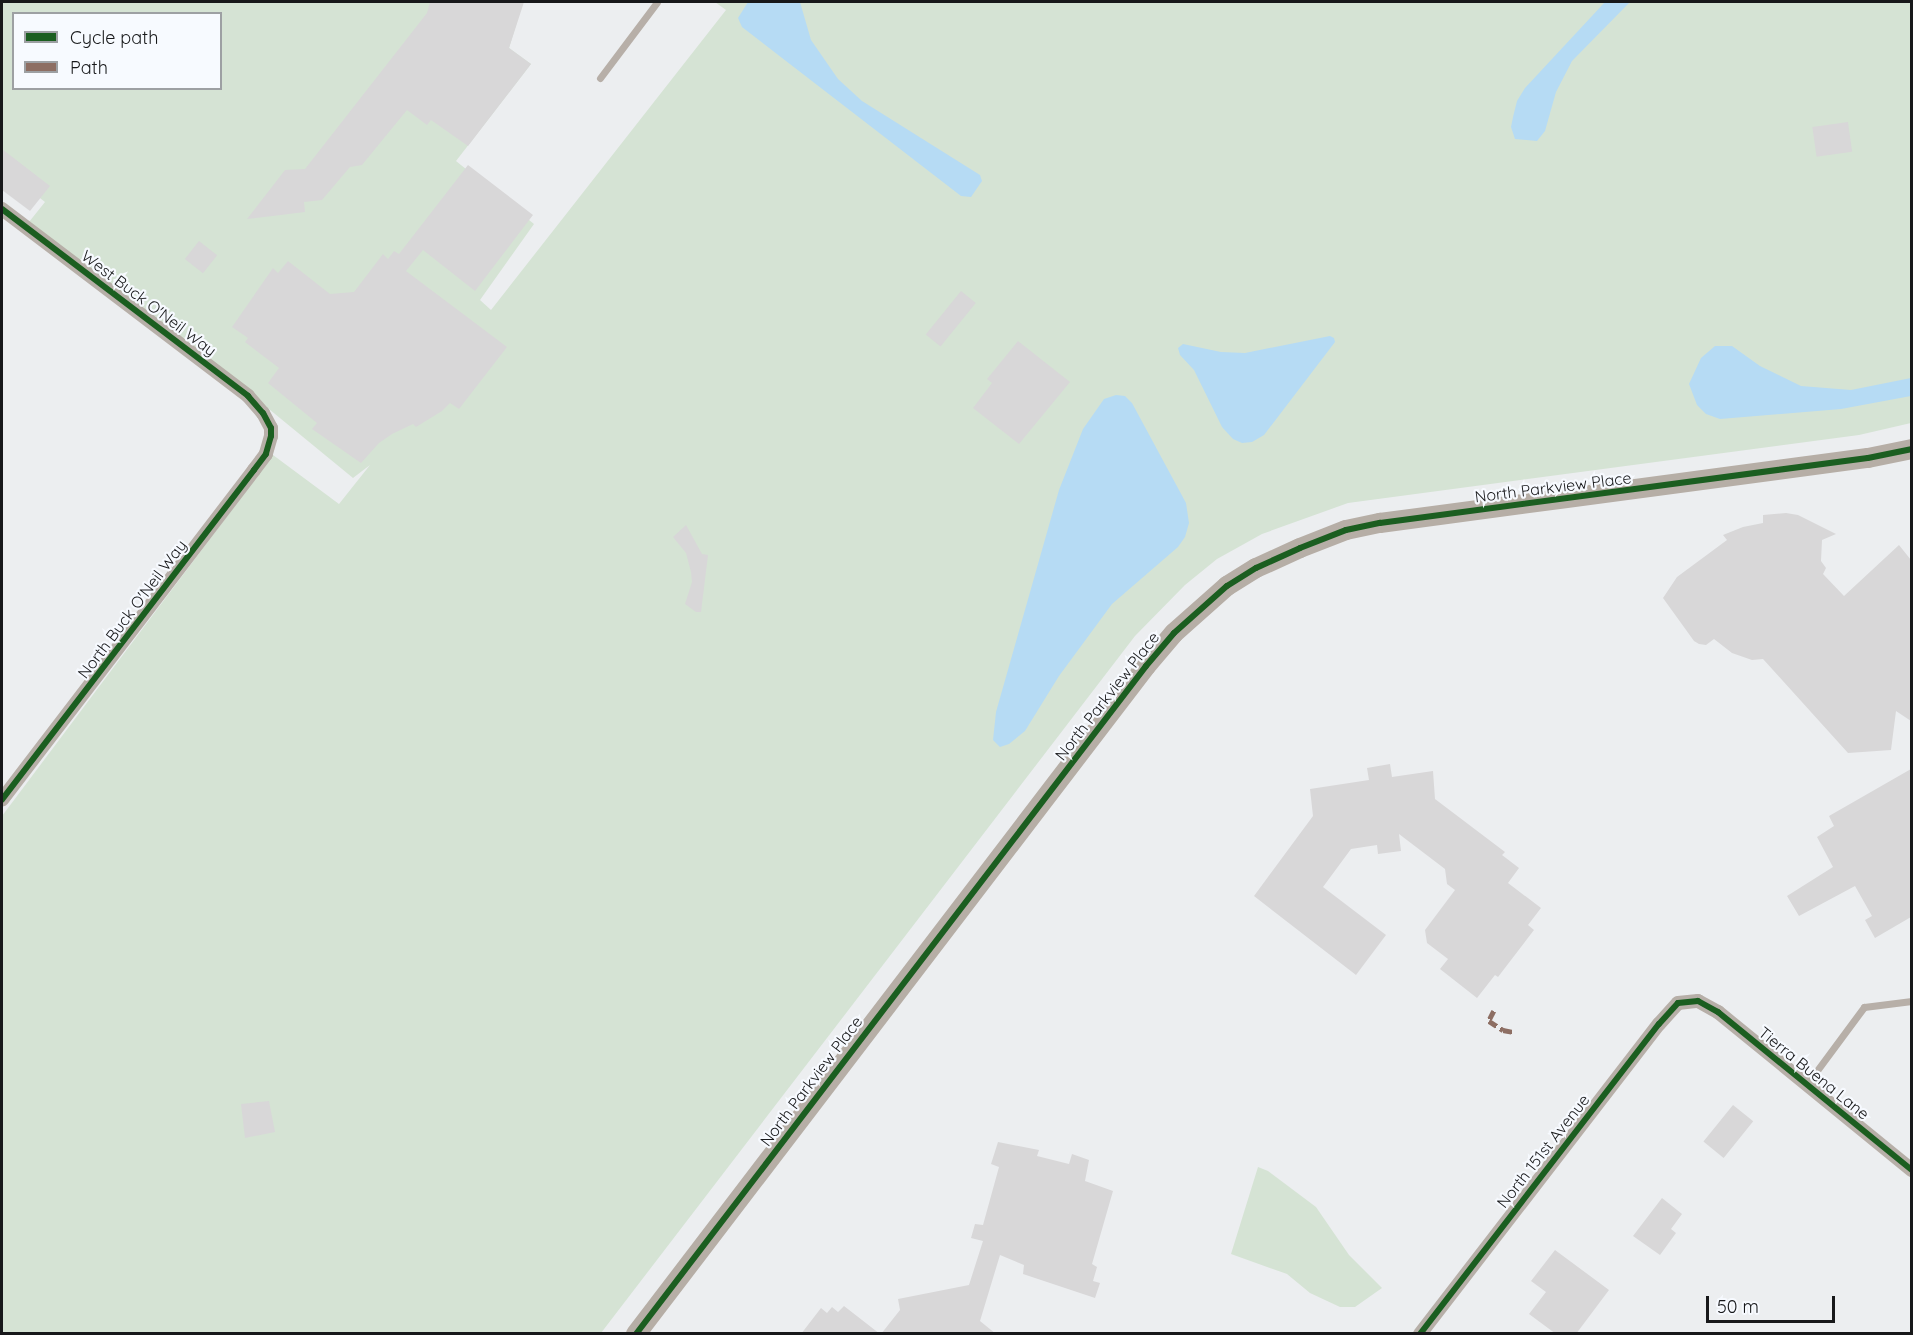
<!DOCTYPE html>
<html>
<head>
<meta charset="utf-8">
<style>
  body { margin:0 }
  #map { position:relative; width:1913px; height:1335px; overflow:hidden; background:#eceef0; font-family:Quicksand,sans-serif }
  div>[style] { position:absolute }
  .green>* { inset:0; background:#d5e3d4 }
  .water>* { inset:0; background:#b6dbf4 }
  .building>* { inset:0; background:#d8d7d8; transform-origin:0 0 }
  .lane>* { height:7px; margin:-3.5px; padding:0 3.5px; transform-origin:3.5px; border-radius:3.5px; background:#b7afa8 }
  .street>* { height:14px; margin:-7px; padding:0 7px; transform-origin:7px; border-radius:7px; background:#b7afa8 }
  .secondary>* { height:20px; margin:-10px; padding:0 10px; transform-origin:10px; border-radius:10px; background:#b6aea6 }
  .quiet>* { height:4.5px; margin-top:-2.25px; transform-origin:0; background:repeating-linear-gradient(90deg,#8d6e63 0 9px,transparent 0 13.5px) }
  .cycleway>* { height:6px; margin:-3px; padding:0 3px; transform-origin:3px; border-radius:3px; background:#1b5e20 }
  span { translate:-50% -50%; white-space:nowrap; text-align:center; line-height:1.15; -webkit-text-stroke:4.5px #f7faff; paint-order:stroke }
  .street-label { font-size:16px; color:#17181a }
  .frame { position:absolute; inset:0; border:3px solid #17181a; pointer-events:none }
  .legend { position:absolute; left:12px; top:12px; width:210px; height:78px; box-sizing:border-box; background:#f7faff; border:2px solid #9da0a3; margin:0; padding:8px 10px; list-style:none; font-size:18px; color:#17181a }
  .legend li { display:flex; align-items:center; gap:12px; height:30px }
  .legend b { width:30px; border:2px solid #9da0a3 }
  .scale { position:absolute; left:1706px; top:1296px; width:129px; height:27px; box-sizing:border-box; border:3px solid #17181a; border-top:0; padding-left:8px; font-size:18px; line-height:21px; white-space:nowrap; color:#17181a; -webkit-text-stroke:4px #f7faff; paint-order:stroke }
</style>
</head>
<body>
<div id="map">
  <div class="green">
    <i style="clip-path:polygon(evenodd,2px 2px,523px 2px,509px 48px,531px 64px,456px 161px,534px 224px,480px 300px,491px 310px,726px 10px,715px 2px,1911px 2px,1911px 423px,1859px 435px,1348px 503px,1262px 534px,1217px 559px,1185px 585px,1135px 636px,601px 1333px,2px 1333px,2px 816px,273px 455px,339px 504px,370px 465px,353px 478px,169px 327px,29px 222px,45px 202px,2px 168px,2px 2px,14px 14px,220px 14px,220px 88px,14px 88px,14px 14px)"></i>
    <i style="clip-path:polygon(1258px 1167px,1268px 1171px,1316px 1207px,1349px 1255px,1382px 1288px,1355px 1307px,1340px 1307px,1310px 1293px,1287px 1274px,1231px 1254px)"></i>
  </div>
  <div class="water">
    <i style="clip-path:polygon(748px 2px,800px 2px,811px 40px,838px 79px,862px 101px,980px 175px,982px 181px,971px 197px,961px 196px,742px 27px,738px 18px)"></i>
    <i style="clip-path:polygon(1605px 2px,1630px 2px,1572px 61px,1556px 92px,1545px 131px,1537px 141px,1515px 139px,1511px 127px,1513px 117px,1517px 101px,1525px 88px)"></i>
    <i style="clip-path:polygon(1330px 336px,1334px 338px,1335px 342px,1264px 435px,1252px 442px,1242px 443px,1233px 439px,1222px 427px,1194px 370px,1180px 355px,1178px 348px,1183px 344px,1221px 352px,1245px 353px)"></i>
    <i style="clip-path:polygon(1715px 346px,1732px 346px,1760px 366px,1801px 386px,1851px 390px,1911px 378px,1911px 396px,1841px 409px,1720px 419px,1706px 414px,1697px 405px,1689px 384px,1701px 358px)"></i>
    <i style="clip-path:polygon(1116px 395px,1125px 396px,1132px 403px,1186px 503px,1189px 523px,1185px 537px,1178px 547px,1112px 604px,1059px 676px,1025px 731px,1009px 744px,1000px 747px,993px 740px,996px 712px,1059px 490px,1083px 429px,1104px 399px)"></i>
  </div>
  <div class="building">
    <i style="clip-path:polygon(430px 2px,524px 2px,509px 48px,531px 64px,468px 146px,431px 120px,427px 125px,407px 110px,362px 165px,350px 167px,322px 200px,304px 202px,305px 212px,247px 219px,285px 170px,305px 169px,427px 13px)"></i>
    <i style="left:1848px;top:122px;width:30px;height:36px;rotate:82deg"></i>
    <i style="clip-path:polygon(2px 149px,50px 186px,30px 211px,2px 190px)"></i>
    <i style="clip-path:polygon(468px 165px,533px 215px,475px 291px,423px 250px,406px 271px,507px 347px,459px 409px,450px 403px,442px 411px,416px 427px,413px 424px,392px 434px,379px 443px,361px 463px,312px 429px,317px 423px,268px 383px,279px 368px,245px 342px,248px 338px,232px 327px,273px 268px,278px 273px,288px 261px,330px 294px,354px 292px,383px 254px,388px 259px,394px 251px,399px 254px)"></i>
    <i style="left:199px;top:241px;width:23px;height:23px;rotate:38deg"></i>
    <i style="left:961px;top:291px;width:19px;height:56px;rotate:39deg"></i>
    <i style="clip-path:polygon(1018px 341px,1070px 382px,1019px 444px,973px 408px,992px 383px,987px 379px)"></i>
    <i style="clip-path:polygon(1786px 513px,1798px 515px,1836px 534px,1822px 540px,1821px 561px,1826px 568px,1823px 574px,1844px 596px,1899px 545px,1911px 560px,1911px 721px,1896px 711px,1891px 750px,1848px 753px,1763px 659px,1752px 660px,1732px 653px,1714px 639px,1706px 645px,1699px 644px,1694px 641px,1663px 598px,1677px 577px,1727px 540px,1723px 535px,1743px 527px,1763px 523px,1763px 515px)"></i>
    <i style="clip-path:polygon(686px 525px,702px 554px,708px 555px,701px 612px,696px 612px,685px 604px,692px 582px,691px 572px,686px 553px,673px 537px)"></i>
    <i style="clip-path:polygon(1390px 764px,1392px 777px,1433px 771px,1435px 799px,1505px 852px,1502px 855px,1519px 868px,1508px 883px,1541px 908px,1528px 925px,1534px 930px,1498px 977px,1495px 975px,1477px 998px,1440px 969px,1448px 959px,1427px 943px,1425px 930px,1455px 890px,1447px 884px,1445px 869px,1399px 834px,1401px 851px,1378px 854px,1377px 845px,1351px 849px,1323px 887px,1386px 935px,1356px 975px,1254px 896px,1313px 816px,1310px 789px,1369px 780px,1367px 768px)"></i>
    <i style="clip-path:polygon(1911px 769px,1911px 917px,1875px 938px,1865px 920px,1872px 916px,1855px 886px,1799px 916px,1787px 896px,1833px 867px,1817px 837px,1834px 826px,1829px 816px)"></i>
    <i style="clip-path:polygon(269px 1101px,275px 1132px,245px 1138px,241px 1104px)"></i>
    <i style="left:1733px;top:1105px;width:26px;height:47px;rotate:39deg"></i>
    <i style="clip-path:polygon(998px 1142px,1039px 1150px,1037px 1156px,1069px 1164px,1072px 1154px,1089px 1160px,1085px 1181px,1113px 1191px,1092px 1264px,1097px 1267px,1093px 1281px,1100px 1283px,1095px 1298px,1023px 1274px,1024px 1265px,1000px 1255px,980px 1321px,996px 1334px,881px 1334px,900px 1310px,898px 1299px,969px 1285px,983px 1241px,971px 1238px,975px 1224px,983px 1225px,999px 1167px,991px 1164px)"></i>
    <i style="clip-path:polygon(1662px 1198px,1682px 1214px,1671px 1229px,1676px 1233px,1660px 1255px,1633px 1236px)"></i>
    <i style="clip-path:polygon(1555px 1250px,1609px 1290px,1576px 1334px,1556px 1334px,1529px 1314px,1546px 1292px,1531px 1281px)"></i>
    <i style="clip-path:polygon(844px 1306px,880px 1334px,801px 1334px,821px 1308px,827px 1313px,832px 1307px,838px 1312px)"></i>
  </div>
  <div class="lane">
    <i style="left:600px;top:78px;width:95px;rotate:-53.1deg"></i>
    <i style="left:1807px;top:1084px;width:96px;rotate:-53.5deg"></i>
    <i style="left:1864px;top:1007px;width:48px;rotate:-7.1deg"></i>
  </div>
  <div class="street">
    <i style="left:2px;top:209px;width:309px;rotate:37.2deg"></i>
    <i style="left:248px;top:396px;width:23px;rotate:49deg"></i>
    <i style="left:263px;top:413px;width:17px;rotate:62deg"></i>
    <i style="left:271px;top:428px;width:8px;rotate:90deg"></i>
    <i style="left:271px;top:436px;width:19px;rotate:106deg"></i>
    <i style="left:266px;top:454px;width:20px;rotate:127deg"></i>
    <i style="left:254px;top:470px;width:415px;rotate:127.4deg"></i>
    <i style="left:1420px;top:1334px;width:391px;rotate:-52.4deg"></i>
    <i style="left:1659px;top:1024px;width:28px;rotate:-48deg"></i>
    <i style="left:1678px;top:1003px;width:20px;rotate:-6deg"></i>
    <i style="left:1698px;top:1001px;width:23px;rotate:29deg"></i>
    <i style="left:1718px;top:1012px;width:250px;rotate:39.2deg"></i>
  </div>
  <div class="secondary">
    <i style="left:636px;top:1334px;width:840px;rotate:-52.64deg"></i>
    <i style="left:1146px;top:666px;width:43px;rotate:-49.7deg"></i>
    <i style="left:1174px;top:633px;width:71px;rotate:-41.6deg"></i>
    <i style="left:1227px;top:586px;width:34px;rotate:-32deg"></i>
    <i style="left:1256px;top:568px;width:48px;rotate:-24.4deg"></i>
    <i style="left:1300px;top:548px;width:49px;rotate:-21.4deg"></i>
    <i style="left:1346px;top:530px;width:35px;rotate:-12deg"></i>
    <i style="left:1380px;top:523px;width:492px;rotate:-7.6deg"></i>
    <i style="left:1868px;top:458px;width:45px;rotate:-11.6deg"></i>
  </div>
  <div class="quiet">
    <i style="left:1494px;top:1011px;width:11px;rotate:117deg"></i>
    <i style="left:1489px;top:1021px;width:17px;rotate:33deg"></i>
    <i style="left:1503px;top:1030px;width:10px;rotate:11deg"></i>
  </div>
  <div class="cycleway">
    <i style="left:2px;top:209px;width:309px;rotate:37.2deg"></i>
    <i style="left:248px;top:396px;width:23px;rotate:49deg"></i>
    <i style="left:263px;top:413px;width:17px;rotate:62deg"></i>
    <i style="left:271px;top:428px;width:8px;rotate:90deg"></i>
    <i style="left:271px;top:436px;width:19px;rotate:106deg"></i>
    <i style="left:266px;top:454px;width:20px;rotate:127deg"></i>
    <i style="left:254px;top:470px;width:415px;rotate:127.4deg"></i>
    <i style="left:636px;top:1334px;width:840px;rotate:-52.64deg"></i>
    <i style="left:1146px;top:666px;width:43px;rotate:-49.7deg"></i>
    <i style="left:1174px;top:633px;width:71px;rotate:-41.6deg"></i>
    <i style="left:1227px;top:586px;width:34px;rotate:-32deg"></i>
    <i style="left:1256px;top:568px;width:48px;rotate:-24.4deg"></i>
    <i style="left:1300px;top:548px;width:49px;rotate:-21.4deg"></i>
    <i style="left:1346px;top:530px;width:35px;rotate:-12deg"></i>
    <i style="left:1380px;top:523px;width:492px;rotate:-7.6deg"></i>
    <i style="left:1868px;top:458px;width:45px;rotate:-11.6deg"></i>
    <i style="left:1420px;top:1334px;width:391px;rotate:-52.4deg"></i>
    <i style="left:1659px;top:1024px;width:28px;rotate:-48deg"></i>
    <i style="left:1678px;top:1003px;width:20px;rotate:-6deg"></i>
    <i style="left:1698px;top:1001px;width:23px;rotate:29deg"></i>
    <i style="left:1718px;top:1012px;width:250px;rotate:39.2deg"></i>
  </div>
  <div class="street-label">
    <span style="left:149px;top:303px;rotate:37deg">West Buck O'Neil Way</span>
    <span style="left:1553px;top:487px;rotate:-7deg">North Parkview Place</span>
    <span style="left:132px;top:609px;rotate:-53deg">North Buck O'Neil Way</span>
    <span style="left:1107px;top:696px;rotate:-52deg">North Parkview Place</span>
    <span style="left:1814px;top:1073px;rotate:39deg">Tierra Buena Lane</span>
    <span style="left:811px;top:1081px;rotate:-53deg">North Parkview Place</span>
    <span style="left:1543px;top:1151px;rotate:-52deg">North 151st Avenue</span>
  </div>
  <div class="frame"></div>
  <ul class="legend">
  <li><b style="height:8px;background:#1b5e20"></b>Cycle path</li>
  <li><b style="height:8px;background:#8d6e63"></b>Path</li>
  </ul>
  <div class="scale">50 m</div>
</div>
</body>
</html>
